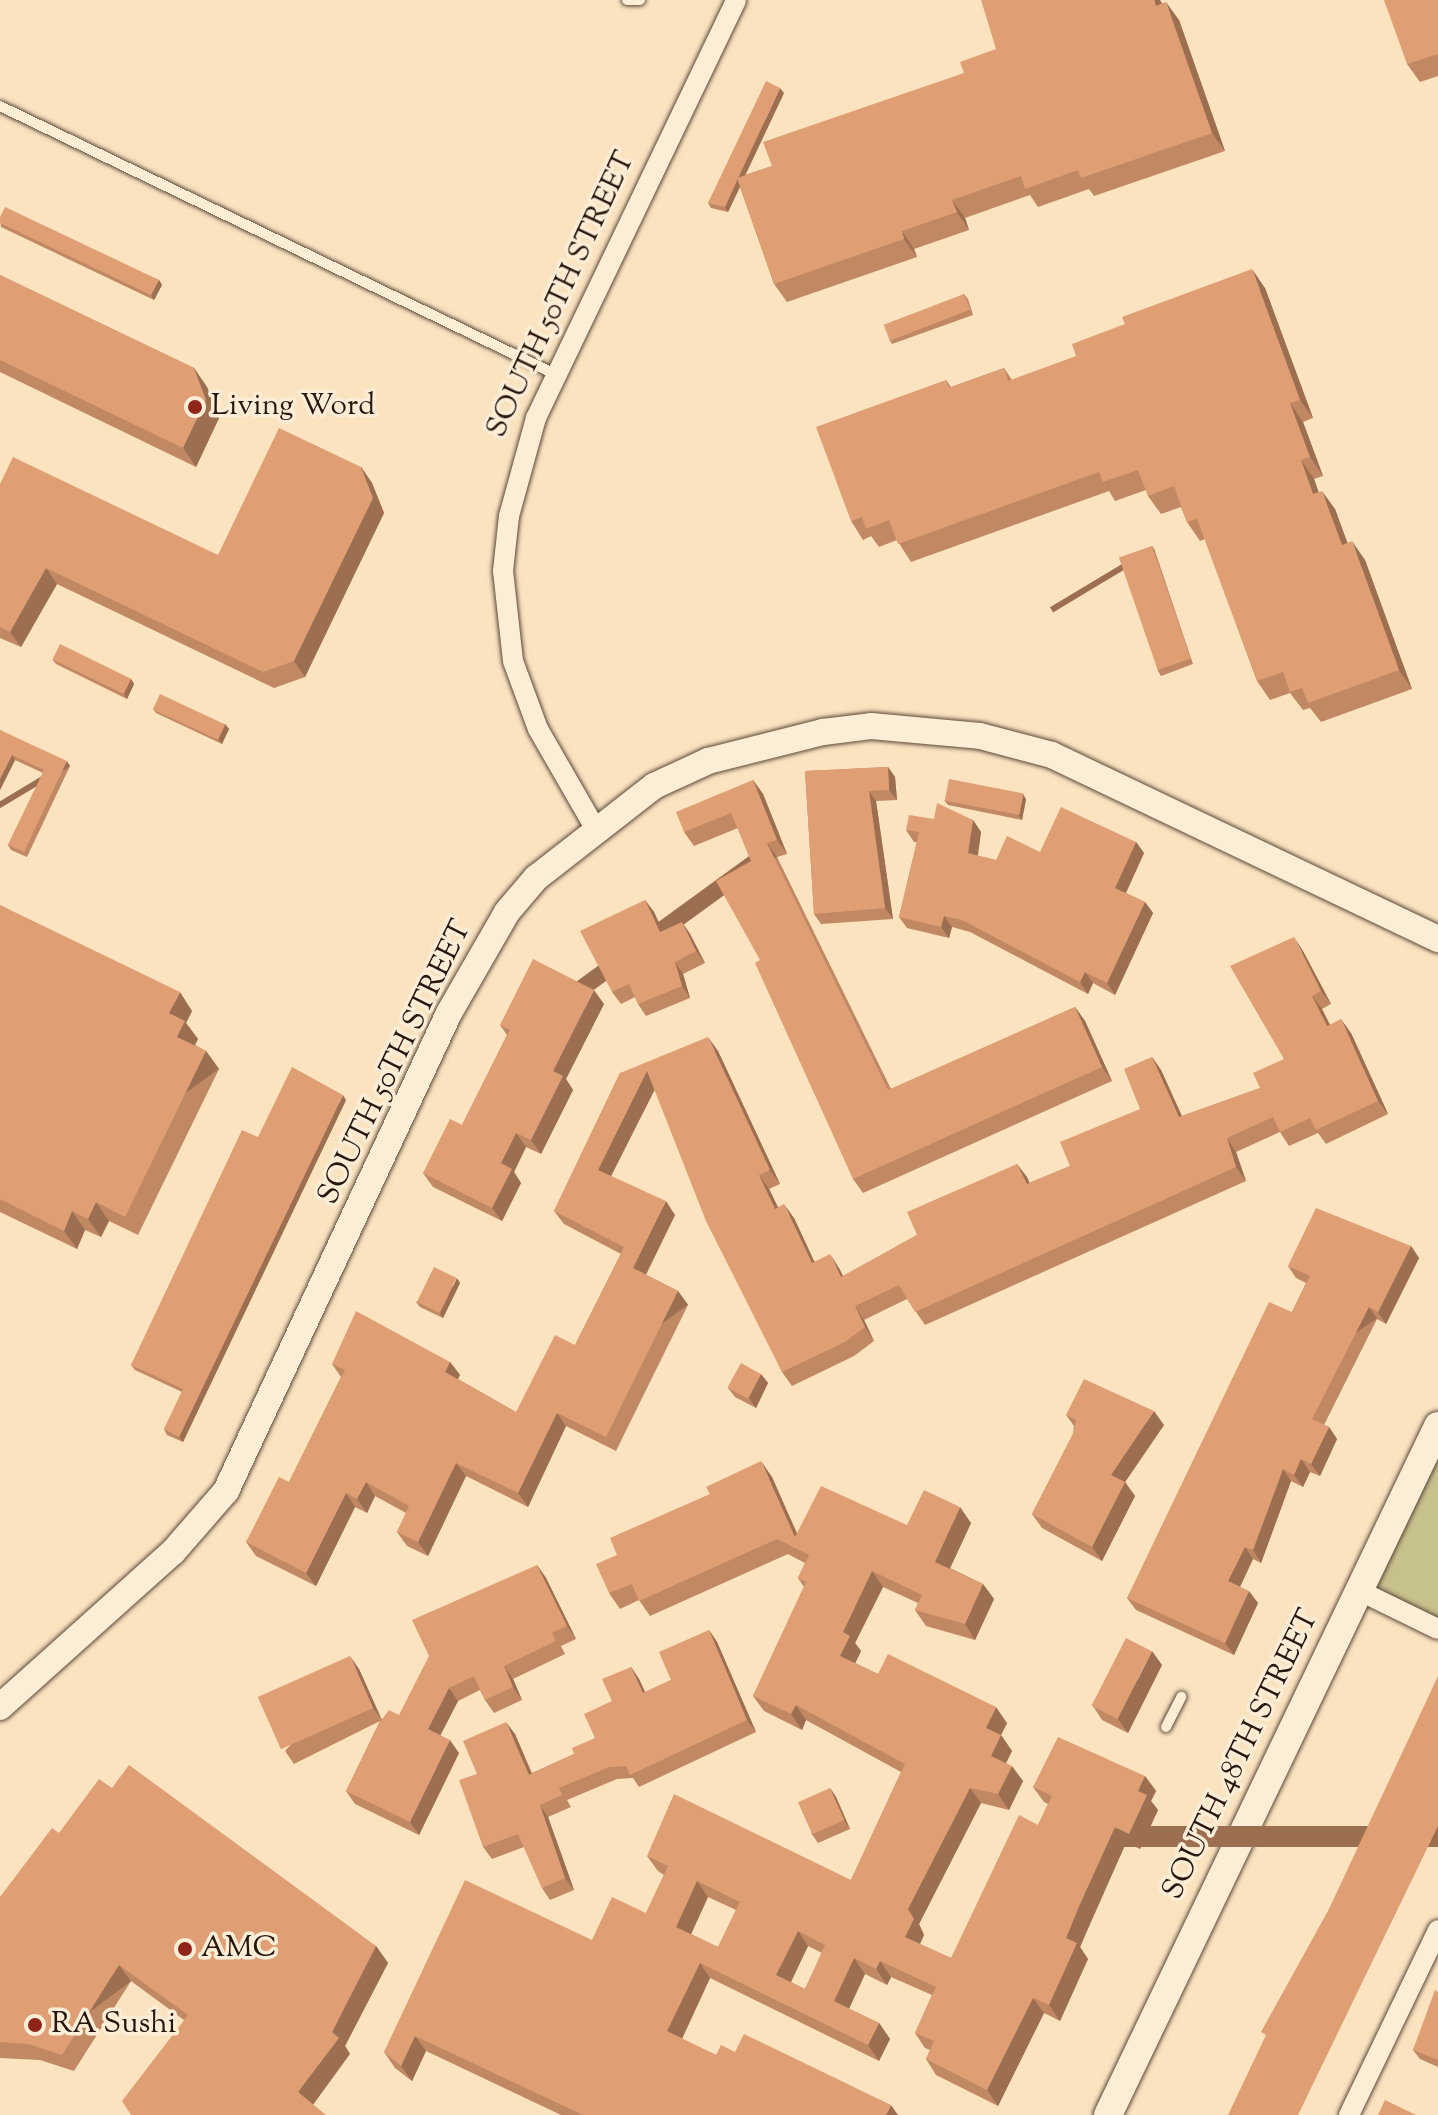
<!DOCTYPE html>
<html>
<head>
<meta charset="utf-8">
<style>
  body { margin:0 }
  #map { position:relative; width:1438px; height:2115px; overflow:hidden; background:#fbe3c0; font-family:"Sorts Mill Goudy",serif }
  div>[style] { position:absolute }
  .green>* { inset:0; background:#c7c18d }
  .roads { filter:drop-shadow(0 0 2px #5d483a) drop-shadow(0 0 2px #5d483a) }
  .service>* { height:10px; margin:-5px; padding:0 5px; transform-origin:5px; border-radius:5px; background:#fcedd6 }
  .minor>* { height:20px; margin:-10px; padding:0 10px; transform-origin:10px; border-radius:10px; background:#fcedd6 }
  .tertiary>* { height:26px; margin:-13px; padding:0 13px; transform-origin:13px; border-radius:13px; background:#fcedd6 }
  .secondary>* { height:28px; margin:-14px; padding:0 14px; transform-origin:14px; border-radius:14px; background:#fcedd6 }
  .wall>* { inset:0; background:#c18864 }
  .shaded-wall>* { inset:0; background:#9d6f51; transform-origin:0 0 }
  .building>* { inset:0; background:#e09e74; transform-origin:0 0 }
  .dots>* { width:22px; height:22px; translate:-50% -50%; box-sizing:border-box; border:4px solid #fcedd6; border-radius:50% }
  span { translate:-50% -50%; white-space:nowrap; text-align:center; line-height:1.15; -webkit-text-stroke:7px #fcedd6; paint-order:stroke }
  .street-label { font-size:30px; color:#28150d }
  .poi-label { font-size:30px; color:#28150d }
  .left { translate:0 -50%; text-align:left }
</style>
</head>
<body>
<div id="map">
  <div class="green">
    <i style="clip-path:polygon(1438px 1426px,1438px 1629px,1358px 1590px)"></i>
  </div>
  <div class="roads">
    <div class="service">
      <i style="left:627px;top:0;width:13px"></i>
      <i style="left:0;top:106px;width:619px;rotate:25.78deg"></i>
      <i style="left:1166px;top:1727px;width:34px;rotate:-63deg"></i>
    </div>
    <div class="minor">
      <i style="left:595px;top:828px;width:114px;rotate:-119.9deg"></i>
      <i style="left:538px;top:729px;width:72px;rotate:-110.2deg"></i>
      <i style="left:513px;top:661px;width:91px;rotate:-96.3deg"></i>
      <i style="left:503px;top:571px;width:55px;rotate:-83.8deg"></i>
      <i style="left:509px;top:516px;width:102px;rotate:-74.6deg"></i>
      <i style="left:536px;top:418px;width:463px;rotate:-64.4deg"></i>
      <i style="left:1358px;top:1590px;width:89px;rotate:26deg"></i>
      <i style="left:1349px;top:2115px;width:205px;rotate:-64.3deg"></i>
    </div>
    <div class="tertiary">
      <i style="left:0;top:1707px;width:232px;rotate:-41.9deg"></i>
      <i style="left:173px;top:1552px;width:81px;rotate:-49deg"></i>
      <i style="left:226px;top:1491px;width:527px;rotate:-64.99deg"></i>
      <i style="left:449px;top:1013px;width:116px;rotate:-60.1deg"></i>
      <i style="left:507px;top:912px;width:45px;rotate:-49.5deg"></i>
      <i style="left:536px;top:878px;width:150px;rotate:-37.9deg"></i>
      <i style="left:654px;top:786px;width:60px;rotate:-24.8deg"></i>
      <i style="left:708px;top:761px;width:119px;rotate:-14.2deg"></i>
      <i style="left:823px;top:732px;width:48px;rotate:-7.1deg"></i>
      <i style="left:871px;top:726px;width:109px;rotate:5.2deg"></i>
      <i style="left:980px;top:736px;width:74px;rotate:14.8deg"></i>
      <i style="left:1052px;top:755px;width:428px;rotate:25.5deg"></i>
    </div>
    <div class="secondary">
      <i style="left:1108px;top:2115px;width:764px;rotate:-64.41deg"></i>
    </div>
  </div>
  <div class="wall">
    <i style="clip-path:polygon(1160px 0,1162px 3px,1179px 20px,1225px 151px,1094px 196px,1089px 189px,1038px 207px,1030px 195px,965px 218px,969px 230px,914px 249px,917px 257px,787px 302px,774px 284px,740px 187px,728px 212px,711px 208px,708px 203px,784px 93px,745px 175px,772px 166px,964px 73px)"></i>
    <i style="clip-path:polygon(1438px 0,1438px 76px,1420px 82px,1407px 64px)"></i>
    <i style="clip-path:polygon(0 217px,159px 280px,162px 285px,154px 300px,1px 227px)"></i>
    <i style="clip-path:polygon(0 275px,194px 368px,207px 387px,219px 418px,196px 467px,0 372px)"></i>
    <i style="clip-path:polygon(1265px 288px,1313px 418px,1303px 422px,1323px 476px,1314px 479px,1318px 492px,1335px 509px,1347px 543px,1365px 560px,1412px 689px,1321px 722px,1310px 708px,1303px 710px,1290px 693px,1270px 700px,1257px 681px,1205px 539px,1200px 541px,1187px 522px,1181px 507px,1161px 514px,1148px 496px,1146px 490px,1115px 501px,1109px 491px,911px 562px,897px 540px,879px 547px,871px 536px,863px 540px,851px 521px,946px 380px,951px 387px,1004px 368px,1012px 380px)"></i>
    <i style="clip-path:polygon(964px 294px,968px 299px,973px 315px,892px 344px,889px 339px)"></i>
    <i style="clip-path:polygon(361px 467px,372px 483px,384px 513px,305px 677px,274px 688px,57px 584px,21px 647px,0 638px,0 484px,218px 555px)"></i>
    <i style="clip-path:polygon(1152px 546px,1155px 551px,1193px 664px,1161px 676px,1158px 671px)"></i>
    <i style="clip-path:polygon(52px 659px,131px 679px,134px 684px,127px 699px,56px 664px)"></i>
    <i style="clip-path:polygon(153px 709px,225px 724px,229px 729px,222px 744px,156px 713px)"></i>
    <i style="clip-path:polygon(0 730px,70px 766px,27px 857px,11px 850px,8px 845px,43px 773px,15px 760px,0 790px)"></i>
    <i style="clip-path:polygon(888px 767px,895px 777px,897px 800px,876px 801px,893px 919px,821px 924px,814px 914px,805px 771px)"></i>
    <i style="clip-path:polygon(753px 780px,763px 794px,787px 854px,777px 857px,891px 1089px,1075px 1007px,1085px 1021px,1112px 1081px,863px 1193px,853px 1179px,760px 960px,751px 861px,738px 828px,694px 846px,684px 832px)"></i>
    <i style="clip-path:polygon(1026px 799px,1022px 820px,948px 805px,944px 800px)"></i>
    <i style="clip-path:polygon(934px 819px,973px 820px,981px 832px,978px 856px,996px 860px,1040px 852px,1136px 842px,1144px 853px,1126px 893px,1145px 902px,1153px 913px,1115px 995px,1093px 983px,1088px 994px,970px 932px,952px 927px,949px 938px,907px 928px,899px 917px,917px 842px,914px 842px,906px 830px)"></i>
    <i style="clip-path:polygon(645px 900px,654px 912px,662px 931px,682px 922px,690px 934px,705px 963px,683px 974px,690px 998px,646px 1016px,638px 1004px,635px 997px,621px 1004px,612px 992px)"></i>
    <i style="clip-path:polygon(0 905px,192px 1011px,186px 1023px,198px 1039px,195px 1045px,206px 1051px,219px 1069px,138px 1235px,109px 1221px,101px 1237px,85px 1230px,77px 1249px,0 1212px)"></i>
    <i style="clip-path:polygon(1303px 951px,1331px 1004px,1322px 1009px,1330px 1025px,1351px 1033px,1388px 1114px,1326px 1144px,1318px 1133px,1289px 1146px,1280px 1132px,1236px 1152px,1246px 1181px,925px 1325px,907px 1299px,864px 1320px,874px 1341px,854px 1356px,792px 1386px,782px 1372px,655px 1089px,611px 1176px,675px 1215px,646px 1275px,678px 1291px,688px 1305px,616px 1451px,566px 1426px,528px 1507px,466px 1476px,428px 1556px,407px 1546px,397px 1532px,406px 1513px,375px 1496px,367px 1513px,355px 1507px,316px 1586px,256px 1556px,246px 1542px,289px 1482px,341px 1377px,332px 1364px,450px 1362px,460px 1375px,458px 1379px,516px 1412px,575px 1345px,621px 1254px,564px 1224px,554px 1211px,620px 1073px,718px 1051px,780px 1184px,769px 1189px,778px 1207px,794px 1218px,814px 1261px,839px 1268px,843px 1276px,917px 1235px,1017px 1164px,1029px 1183px,1070px 1166px,1140px 1109px,1152px 1057px,1161px 1070px,1182px 1116px,1260px 1088px,1284px 1059px)"></i>
    <i style="clip-path:polygon(604px 1004px,566px 1079px,573px 1090px,541px 1154px,526px 1147px,514px 1172px,521px 1183px,502px 1221px,433px 1187px,423px 1173px,462px 1125px,507px 1035px,500px 1025px)"></i>
    <i style="clip-path:polygon(346px 1100px,183px 1442px,167px 1435px,164px 1429px,182px 1392px,135px 1370px,131px 1365px,258px 1137px)"></i>
    <i style="clip-path:polygon(1411px 1246px,1419px 1258px,1386px 1324px,1377px 1319px,1324px 1425px,1329px 1427px,1337px 1439px,1320px 1476px,1310px 1472px,1303px 1487px,1291px 1481px,1261px 1563px,1253px 1559px,1240px 1587px,1258px 1603px,1234px 1655px,1136px 1610px,1127px 1598px,1292px 1312px,1306px 1283px,1296px 1278px,1288px 1266px)"></i>
    <i style="clip-path:polygon(460px 1283px,443px 1318px,420px 1307px,416px 1302px)"></i>
    <i style="clip-path:polygon(761px 1374px,768px 1383px,756px 1408px,735px 1397px,728px 1388px)"></i>
    <i style="clip-path:polygon(1066px 1415px,1164px 1425px,1125px 1482px,1135px 1496px,1102px 1561px,1042px 1528px,1032px 1514px,1073px 1434px,1074px 1426px)"></i>
    <i style="clip-path:polygon(evenodd,772px 1477px,797px 1533px,907px 1525px,971px 1523px,950px 1568px,983px 1584px,994px 1599px,975px 1640px,926px 1626px,915px 1610px,918px 1603px,883px 1587px,855px 1643px,861px 1651px,855px 1663px,878px 1674px,1007px 1723px,1001px 1735px,1012px 1751px,1006px 1763px,1023px 1781px,1009px 1810px,981px 1803px,919px 1924px,924px 1935px,920px 1944px,951px 1958px,1038px 1825px,1048px 1804px,1044px 1802px,1033px 1787px,1145px 1776px,1156px 1791px,1151px 1801px,1158px 1810px,1140px 1849px,1126px 1843px,1091px 1920px,1080px 1947px,1088px 1959px,1060px 2021px,1044px 2013px,998px 2106px,936px 2075px,926px 2059px,930px 2050px,925px 2048px,915px 2033px,932px 1995px,891px 1977px,887px 1985px,865px 1974px,849px 2009px,879px 2023px,890px 2039px,879px 2061px,710px 1978px,682px 2039px,716px 2055px,735px 2052px,898px 2115px,561px 2115px,426px 2051px,412px 2081px,395px 2068px,384px 2052px,592px 1940px,646px 1913px,664px 1875px,658px 1871px,647px 1856px,851px 1880px,901px 1772px,806px 1720px,802px 1730px,764px 1711px,753px 1696px,804px 1587px,798px 1578px,805px 1563px,788px 1554px,650px 1616px,639px 1600px,620px 1609px,609px 1593px,617px 1555px,772px 1477px,708px 1897px,736px 1910px,718px 1947px,691px 1934px,708px 1897px,772px 1477px,808px 1946px,822px 1953px,805px 1989px,791px 1982px,808px 1946px)"></i>
    <i style="clip-path:polygon(537px 1565px,546px 1578px,576px 1639px,561px 1646px,565px 1654px,513px 1679px,522px 1700px,494px 1713px,485px 1700px,480px 1690px,458px 1701px,440px 1735px,459px 1753px,419px 1835px,355px 1804px,346px 1791px,380px 1721px,294px 1764px,285px 1751px,359px 1669px,381px 1719px,399px 1715px)"></i>
    <i style="clip-path:polygon(709px 1630px,717px 1642px,756px 1732px,639px 1787px,633px 1778px,617px 1779px,567px 1800px,571px 1807px,548px 1817px,574px 1890px,550px 1900px,542px 1888px,524px 1847px,492px 1859px,483px 1847px,477px 1774px,515px 1734px,532px 1773px,574px 1754px,595px 1738px,612px 1701px,631px 1667px,639px 1679px,645px 1692px,671px 1680px)"></i>
    <i style="clip-path:polygon(1162px 1665px,1128px 1733px,1102px 1720px,1093px 1706px)"></i>
    <i style="clip-path:polygon(112px 1788px,376px 1946px,388px 1963px,345px 2046px,350px 2054px,184px 2020px,131px 1981px,74px 2071px,40px 2060px,0 2058px,0 1897px,59px 1833px)"></i>
    <i style="clip-path:polygon(830px 1788px,836px 1797px,850px 1829px,818px 1843px,811px 1833px)"></i>
    <i style="clip-path:polygon(1438px 1992px,1438px 2067px,1420px 2059px,1413px 2050px)"></i>
  </div>
  <div class="shaded-wall">
    <i style="clip-path:polygon(1154px 0,1160px 0,1169px 24px,1156px 6px)"></i>
    <i style="clip-path:polygon(1166px 2px,1179px 20px,1225px 151px,1212px 133px)"></i>
    <i style="clip-path:polygon(780px 88px,784px 93px,728px 212px,725px 207px)"></i>
    <i style="clip-path:polygon(952px 200px,965px 218px,969px 230px,957px 212px)"></i>
    <i style="clip-path:polygon(902px 231px,914px 249px,917px 257px,904px 239px)"></i>
    <i style="clip-path:polygon(1252px 269px,1265px 288px,1313px 418px,1300px 400px)"></i>
    <i style="clip-path:polygon(159px 280px,162px 285px,154px 300px,151px 295px)"></i>
    <i style="clip-path:polygon(194px 368px,207px 387px,219px 418px,196px 467px,183px 448px)"></i>
    <i style="clip-path:polygon(1290px 403px,1303px 422px,1323px 476px,1310px 457px)"></i>
    <i style="clip-path:polygon(1301px 460px,1314px 479px,1326px 512px,1313px 494px)"></i>
    <i style="clip-path:polygon(361px 467px,372px 483px,384px 513px,305px 677px,294px 661px)"></i>
    <i style="clip-path:polygon(1322px 491px,1335px 509px,1355px 563px,1342px 545px)"></i>
    <i style="clip-path:polygon(1352px 541px,1365px 560px,1412px 689px,1399px 670px)"></i>
    <i style="left:1152px;top:546px;width:6px;height:119px;rotate:59deg"></i>
    <i style="clip-path:polygon(46px 568px,57px 584px,21px 647px,10px 632px)"></i>
    <i style="clip-path:polygon(131px 679px,134px 684px,127px 699px,124px 694px)"></i>
    <i style="clip-path:polygon(225px 724px,229px 729px,222px 744px,218px 739px)"></i>
    <i style="clip-path:polygon(12px 755px,15px 760px,0 790px,0 779px)"></i>
    <i style="left:67px;top:761px;width:6px;height:101px;rotate:59deg"></i>
    <i style="clip-path:polygon(888px 767px,895px 777px,897px 800px,889px 790px)"></i>
    <i style="clip-path:polygon(753px 780px,763px 794px,787px 854px,777px 840px)"></i>
    <i style="clip-path:polygon(869px 791px,876px 801px,893px 919px,885px 908px)"></i>
    <i style="clip-path:polygon(1023px 794px,1026px 799px,1022px 820px,1018px 815px)"></i>
    <i style="clip-path:polygon(973px 820px,981px 832px,976px 865px,968px 853px)"></i>
    <i style="clip-path:polygon(1136px 842px,1144px 853px,1123px 899px,1115px 888px)"></i>
    <i style="left:767px;top:843px;width:17px;height:275px;rotate:54deg"></i>
    <i style="clip-path:polygon(645px 900px,654px 912px,669px 944px,660px 932px)"></i>
    <i style="clip-path:polygon(1145px 902px,1153px 913px,1115px 995px,1107px 983px)"></i>
    <i style="clip-path:polygon(944px 916px,952px 927px,949px 938px,941px 927px)"></i>
    <i style="clip-path:polygon(682px 922px,690px 934px,705px 963px,696px 951px)"></i>
    <i style="clip-path:polygon(1294px 937px,1303px 951px,1331px 1004px,1321px 991px)"></i>
    <i style="clip-path:polygon(675px 962px,683px 974px,690px 998px,682px 986px)"></i>
    <i style="clip-path:polygon(1085px 972px,1093px 983px,1088px 994px,1080px 982px)"></i>
    <i style="clip-path:polygon(594px 990px,604px 1004px,566px 1079px,573px 1090px,541px 1154px,531px 1140px,553px 1071px)"></i>
    <i style="clip-path:polygon(180px 992px,192px 1011px,186px 1023px,198px 1039px,190px 1055px,177px 1037px,169px 1013px)"></i>
    <i style="clip-path:polygon(1312px 996px,1322px 1009px,1337px 1039px,1327px 1026px)"></i>
    <i style="clip-path:polygon(1075px 1007px,1085px 1021px,1112px 1081px,1102px 1067px)"></i>
    <i style="clip-path:polygon(1341px 1019px,1351px 1033px,1388px 1114px,1378px 1101px)"></i>
    <i style="clip-path:polygon(708px 1037px,718px 1051px,780px 1184px,770px 1170px)"></i>
    <i style="left:206px;top:1051px;width:22px;height:185px;rotate:54deg"></i>
    <i style="clip-path:polygon(1152px 1057px,1161px 1070px,1188px 1130px,1179px 1117px)"></i>
    <i style="clip-path:polygon(647px 1071px,657px 1085px,607px 1184px,598px 1170px)"></i>
    <i style="clip-path:polygon(343px 1095px,346px 1100px,183px 1442px,179px 1437px)"></i>
    <i style="clip-path:polygon(516px 1133px,526px 1147px,514px 1172px,521px 1183px,502px 1221px,492px 1208px,501px 1163px)"></i>
    <i style="clip-path:polygon(1227px 1138px,1236px 1152px,1246px 1181px,1236px 1167px)"></i>
    <i style="clip-path:polygon(1017px 1164px,1027px 1177px,1036px 1198px,1027px 1184px)"></i>
    <i style="clip-path:polygon(759px 1175px,769px 1189px,785px 1222px,775px 1209px)"></i>
    <i style="clip-path:polygon(666px 1201px,675px 1215px,642px 1282px,633px 1268px)"></i>
    <i style="clip-path:polygon(96px 1202px,109px 1221px,101px 1237px,88px 1219px)"></i>
    <i style="clip-path:polygon(784px 1204px,794px 1218px,821px 1276px,812px 1263px)"></i>
    <i style="clip-path:polygon(72px 1211px,85px 1230px,77px 1249px,64px 1231px)"></i>
    <i style="clip-path:polygon(1411px 1246px,1419px 1258px,1386px 1324px,1378px 1312px)"></i>
    <i style="clip-path:polygon(830px 1254px,839px 1268px,850px 1291px,841px 1277px)"></i>
    <i style="clip-path:polygon(457px 1278px,460px 1283px,443px 1318px,440px 1314px)"></i>
    <i style="left:678px;top:1291px;width:17px;height:163px;rotate:54deg"></i>
    <i style="clip-path:polygon(855px 1306px,864px 1320px,874px 1341px,865px 1327px)"></i>
    <i style="left:1369px;top:1307px;width:14px;height:126px;rotate:56deg"></i>
    <i style="clip-path:polygon(450px 1362px,460px 1375px,455px 1385px,445px 1372px)"></i>
    <i style="clip-path:polygon(761px 1374px,768px 1383px,756px 1408px,749px 1398px)"></i>
    <i style="clip-path:polygon(1154px 1411px,1164px 1425px,1121px 1488px,1111px 1475px)"></i>
    <i style="clip-path:polygon(557px 1413px,566px 1426px,528px 1507px,518px 1493px)"></i>
    <i style="clip-path:polygon(1329px 1427px,1337px 1439px,1320px 1476px,1311px 1464px)"></i>
    <i style="clip-path:polygon(1301px 1459px,1310px 1472px,1303px 1487px,1294px 1475px)"></i>
    <i style="clip-path:polygon(761px 1461px,772px 1477px,805px 1553px,795px 1537px)"></i>
    <i style="clip-path:polygon(456px 1463px,466px 1476px,428px 1556px,418px 1542px)"></i>
    <i style="clip-path:polygon(1283px 1469px,1291px 1481px,1261px 1563px,1253px 1550px)"></i>
    <i style="clip-path:polygon(366px 1482px,375px 1496px,367px 1513px,357px 1499px)"></i>
    <i style="clip-path:polygon(1125px 1482px,1135px 1496px,1102px 1561px,1092px 1547px)"></i>
    <i style="clip-path:polygon(346px 1493px,355px 1507px,316px 1586px,306px 1573px)"></i>
    <i style="clip-path:polygon(960px 1507px,971px 1523px,946px 1577px,935px 1562px)"></i>
    <i style="clip-path:polygon(1245px 1547px,1253px 1559px,1237px 1593px,1228px 1581px)"></i>
    <i style="clip-path:polygon(537px 1565px,546px 1578px,576px 1639px,567px 1626px)"></i>
    <i style="clip-path:polygon(872px 1571px,883px 1587px,855px 1643px,861px 1651px,851px 1672px,840px 1656px,843px 1632px)"></i>
    <i style="clip-path:polygon(983px 1584px,994px 1599px,975px 1640px,965px 1624px)"></i>
    <i style="clip-path:polygon(1249px 1591px,1258px 1603px,1234px 1655px,1225px 1643px)"></i>
    <i style="clip-path:polygon(709px 1630px,717px 1642px,756px 1732px,747px 1720px)"></i>
    <i style="clip-path:polygon(1152px 1651px,1162px 1665px,1128px 1733px,1118px 1719px)"></i>
    <i style="clip-path:polygon(350px 1656px,359px 1669px,382px 1720px,373px 1708px)"></i>
    <i style="clip-path:polygon(504px 1666px,513px 1679px,522px 1700px,513px 1687px)"></i>
    <i style="clip-path:polygon(631px 1667px,639px 1679px,651px 1705px,643px 1693px)"></i>
    <i style="clip-path:polygon(449px 1688px,458px 1701px,437px 1742px,428px 1729px)"></i>
    <i style="clip-path:polygon(796px 1705px,806px 1720px,802px 1730px,791px 1714px)"></i>
    <i style="clip-path:polygon(996px 1707px,1007px 1723px,997px 1743px,986px 1728px)"></i>
    <i style="clip-path:polygon(506px 1722px,515px 1734px,537px 1787px,529px 1775px)"></i>
    <i style="clip-path:polygon(1001px 1735px,1012px 1751px,1002px 1771px,991px 1756px)"></i>
    <i style="clip-path:polygon(450px 1740px,459px 1753px,419px 1835px,410px 1822px)"></i>
    <i style="clip-path:polygon(1012px 1766px,1023px 1781px,1009px 1810px,998px 1794px)"></i>
    <i style="clip-path:polygon(1145px 1776px,1156px 1791px,1151px 1801px,1158px 1810px,1140px 1849px,1129px 1834px,1138px 1791px)"></i>
    <i style="clip-path:polygon(830px 1788px,836px 1797px,850px 1829px,844px 1820px)"></i>
    <i style="clip-path:polygon(970px 1788px,981px 1803px,919px 1924px,924px 1935px,916px 1953px,905px 1937px,908px 1909px)"></i>
    <i style="clip-path:polygon(540px 1805px,548px 1817px,574px 1890px,565px 1878px)"></i>
    <i style="left:1438px;top:1826px;width:21px;height:321px;rotate:90deg"></i>
    <i style="clip-path:polygon(1115px 1827px,1126px 1843px,1080px 1947px,1088px 1959px,1060px 2021px,1049px 2005px,1066px 1938px,1080px 1904px)"></i>
    <i style="clip-path:polygon(697px 1881px,708px 1897px,687px 1943px,676px 1927px)"></i>
    <i style="clip-path:polygon(798px 1931px,808px 1946px,787px 1990px,776px 1975px)"></i>
    <i style="clip-path:polygon(376px 1946px,388px 1963px,345px 2046px,350px 2054px,310px 2109px,298px 2092px,332px 2032px)"></i>
    <i style="clip-path:polygon(854px 1958px,865px 1974px,845px 2017px,834px 2001px)"></i>
    <i style="clip-path:polygon(880px 1961px,891px 1977px,887px 1985px,876px 1969px)"></i>
    <i style="clip-path:polygon(700px 1963px,710px 1978px,678px 2047px,667px 2031px)"></i>
    <i style="left:119px;top:1965px;width:20px;height:107px;rotate:53deg"></i>
    <i style="clip-path:polygon(1033px 1998px,1044px 2013px,998px 2106px,987px 2090px)"></i>
    <i style="clip-path:polygon(879px 2023px,890px 2039px,879px 2061px,868px 2045px)"></i>
    <i style="clip-path:polygon(415px 2036px,426px 2051px,412px 2081px,401px 2066px)"></i>
    <i style="clip-path:polygon(891px 2105px,898px 2115px,886px 2115px)"></i>
  </div>
  <div class="building">
    <i style="clip-path:polygon(981px 0,1154px 0,1156px 6px,1166px 2px,1212px 133px,1081px 178px,1078px 170px,1025px 189px,1021px 176px,952px 200px,957px 212px,902px 231px,904px 239px,774px 284px,737px 178px,772px 166px,763px 142px,964px 73px,960px 62px,996px 49px)"></i>
    <i style="clip-path:polygon(1384px 0,1438px 0,1438px 54px,1407px 64px)"></i>
    <i style="clip-path:polygon(766px 81px,780px 88px,738px 178px,737px 178px,737px 180px,725px 207px,708px 203px)"></i>
    <i style="clip-path:polygon(5px 207px,159px 280px,151px 295px,0 223px,0 217px)"></i>
    <i style="clip-path:polygon(1252px 269px,1300px 400px,1290px 403px,1310px 457px,1301px 460px,1313px 494px,1322px 491px,1342px 545px,1352px 541px,1399px 670px,1308px 703px,1302px 688px,1290px 692px,1283px 672px,1257px 681px,1197px 519px,1187px 522px,1174px 486px,1148px 496px,1138px 470px,1103px 482px,1099px 472px,898px 544px,889px 520px,866px 529px,862px 517px,851px 521px,816px 427px,946px 380px,949px 388px,1004px 368px,1008px 381px,1076px 356px,1072px 344px,1125px 324px,1122px 317px)"></i>
    <i style="clip-path:polygon(0 275px,194px 368px,206px 400px,183px 448px,0 360px)"></i>
    <i style="left:964px;top:294px;width:17px;height:86px;rotate:69deg"></i>
    <i style="clip-path:polygon(279px 428px,361px 467px,373px 498px,294px 661px,263px 672px,46px 568px,10px 632px,0 627px,0 484px,13px 457px,218px 555px)"></i>
    <i style="left:1152px;top:546px;width:119px;height:35px;rotate:71deg"></i>
    <i style="left:60px;top:644px;width:79px;height:17px;rotate:26deg"></i>
    <i style="left:160px;top:694px;width:72px;height:17px;rotate:25deg"></i>
    <i style="clip-path:polygon(0 730px,67px 761px,24px 852px,8px 845px,44px 770px,12px 755px,0 779px)"></i>
    <i style="clip-path:polygon(888px 767px,889px 790px,869px 791px,885px 908px,814px 914px,805px 771px)"></i>
    <i style="left:949px;top:779px;width:76px;height:22px;rotate:11deg"></i>
    <i style="clip-path:polygon(753px 780px,777px 840px,767px 843px,888px 1090px,1075px 1007px,1102px 1067px,853px 1179px,755px 963px,760px 960px,716px 881px,751px 861px,731px 813px,684px 832px,676px 812px)"></i>
    <i style="clip-path:polygon(937px 803px,973px 820px,968px 853px,996px 860px,1007px 836px,1040px 852px,1061px 807px,1136px 842px,1115px 888px,1145px 902px,1107px 983px,1085px 972px,1080px 982px,962px 920px,944px 916px,941px 927px,899px 917px,919px 832px,906px 830px,909px 815px,934px 819px)"></i>
    <i style="clip-path:polygon(645px 900px,660px 932px,682px 922px,696px 951px,675px 962px,682px 986px,638px 1004px,629px 984px,612px 992px,580px 931px)"></i>
    <i style="clip-path:polygon(0 905px,180px 992px,169px 1013px,185px 1021px,177px 1037px,206px 1051px,125px 1217px,96px 1202px,88px 1219px,72px 1211px,64px 1231px,0 1199px)"></i>
    <i style="clip-path:polygon(1294px 937px,1321px 991px,1312px 996px,1327px 1026px,1341px 1019px,1378px 1101px,1316px 1130px,1310px 1118px,1280px 1132px,1273px 1117px,1227px 1138px,1236px 1167px,915px 1312px,899px 1285px,855px 1306px,865px 1327px,845px 1342px,782px 1372px,706px 1221px,647px 1071px,598px 1170px,666px 1201px,633px 1268px,678px 1291px,606px 1437px,557px 1413px,518px 1493px,456px 1463px,418px 1542px,397px 1532px,409px 1506px,366px 1482px,357px 1499px,346px 1493px,306px 1573px,246px 1542px,279px 1477px,289px 1482px,345px 1370px,332px 1364px,356px 1311px,450px 1362px,445px 1372px,516px 1412px,555px 1335px,575px 1345px,624px 1247px,554px 1211px,620px 1073px,708px 1037px,770px 1170px,759px 1175px,775px 1209px,784px 1204px,812px 1263px,830px 1254px,841px 1277px,917px 1235px,907px 1212px,1017px 1164px,1027px 1184px,1070px 1166px,1060px 1142px,1140px 1109px,1124px 1069px,1152px 1057px,1179px 1117px,1260px 1088px,1253px 1073px,1284px 1059px,1230px 966px)"></i>
    <i style="clip-path:polygon(533px 959px,594px 990px,553px 1071px,563px 1076px,531px 1140px,516px 1133px,501px 1163px,512px 1169px,492px 1208px,423px 1173px,450px 1119px,462px 1125px,510px 1030px,500px 1025px)"></i>
    <i style="clip-path:polygon(292px 1067px,343px 1095px,179px 1437px,164px 1429px,183px 1389px,131px 1365px,242px 1130px,258px 1137px)"></i>
    <i style="clip-path:polygon(1316px 1208px,1411px 1246px,1378px 1312px,1369px 1307px,1312px 1419px,1329px 1427px,1311px 1464px,1301px 1459px,1294px 1475px,1283px 1469px,1253px 1550px,1245px 1547px,1228px 1581px,1249px 1591px,1225px 1643px,1127px 1598px,1269px 1302px,1292px 1312px,1310px 1276px,1288px 1266px)"></i>
    <i style="left:434px;top:1267px;width:25px;height:39px;rotate:26deg"></i>
    <i style="left:741px;top:1363px;width:23px;height:28px;rotate:29deg"></i>
    <i style="clip-path:polygon(1084px 1379px,1154px 1411px,1111px 1475px,1125px 1482px,1092px 1547px,1032px 1514px,1073px 1434px,1076px 1420px,1066px 1415px)"></i>
    <i style="clip-path:polygon(evenodd,761px 1461px,795px 1537px,821px 1486px,907px 1525px,924px 1490px,960px 1507px,935px 1562px,983px 1584px,965px 1624px,915px 1610px,922px 1595px,872px 1571px,843px 1632px,850px 1636px,840px 1656px,878px 1674px,888px 1654px,996px 1707px,986px 1728px,1001px 1735px,991px 1756px,1012px 1766px,998px 1794px,970px 1788px,908px 1909px,914px 1919px,905px 1937px,951px 1958px,1019px 1815px,1038px 1825px,1052px 1796px,1033px 1787px,1058px 1737px,1145px 1776px,1138px 1791px,1147px 1795px,1129px 1834px,1115px 1827px,1080px 1904px,1066px 1938px,1077px 1943px,1049px 2005px,1033px 1998px,987px 2090px,926px 2059px,934px 2041px,915px 2033px,936px 1987px,891px 1966px,880px 1961px,876px 1969px,854px 1958px,834px 2001px,879px 2023px,868px 2045px,700px 1963px,667px 2031px,716px 2055px,721px 2045px,735px 2052px,744px 2034px,891px 2105px,886px 2115px,583px 2115px,415px 2036px,401px 2066px,384px 2052px,465px 1880px,592px 1940px,612px 1897px,646px 1913px,668px 1866px,647px 1856px,674px 1794px,851px 1880px,905px 1764px,796px 1705px,791px 1714px,753px 1696px,806px 1582px,798px 1578px,809px 1555px,777px 1539px,639px 1601px,632px 1584px,609px 1593px,596px 1564px,617px 1555px,610px 1538px,710px 1494px,706px 1487px,761px 1461px,697px 1881px,740px 1902px,718px 1947px,676px 1927px,697px 1881px,761px 1461px,798px 1931px,825px 1945px,805px 1989px,776px 1975px,798px 1931px)"></i>
    <i style="clip-path:polygon(537px 1565px,567px 1626px,552px 1633px,556px 1641px,504px 1666px,513px 1687px,485px 1700px,474px 1676px,449px 1688px,428px 1729px,450px 1740px,410px 1822px,346px 1791px,380px 1722px,389px 1710px,399px 1715px,429px 1656px,412px 1620px)"></i>
    <i style="clip-path:polygon(709px 1630px,747px 1720px,630px 1775px,626px 1766px,609px 1767px,559px 1788px,562px 1795px,540px 1805px,565px 1878px,542px 1888px,518px 1834px,483px 1847px,459px 1780px,477px 1774px,463px 1741px,506px 1722px,529px 1775px,574px 1754px,572px 1748px,595px 1738px,584px 1714px,612px 1701px,602px 1679px,631px 1667px,643px 1693px,671px 1680px,659px 1652px)"></i>
    <i style="left:1126px;top:1638px;width:29px;height:76px;rotate:27deg"></i>
    <i style="left:350px;top:1656px;width:57px;height:101px;rotate:66deg"></i>
    <i style="clip-path:polygon(1438px 1676px,1438px 1826px,1298px 2115px,1228px 2115px,1266px 2035px,1261px 2032px,1329px 1909px)"></i>
    <i style="clip-path:polygon(129px 1765px,376px 1946px,332px 2032px,339px 2038px,298px 2092px,326px 2115px,131px 2115px,122px 2101px,188px 2015px,119px 1965px,62px 2055px,28px 2044px,0 2042px,0 1897px,52px 1828px,59px 1833px,99px 1779px,112px 1788px)"></i>
    <i style="left:830px;top:1788px;width:35px;height:35px;rotate:66deg"></i>
    <i style="clip-path:polygon(1435px 1990px,1438px 1992px,1438px 2060px,1413px 2050px)"></i>
    <i style="clip-path:polygon(1385px 2100px,1416px 2115px,1378px 2115px)"></i>
  </div>
  <div class="dots">
    <i style="left:195px;top:407px;background:#8f2418"></i>
    <i style="left:185px;top:1949px;background:#8f2418"></i>
    <i style="left:35px;top:2025px;background:#8f2418"></i>
  </div>
  <div class="street-label">
    <span style="left:562px;top:295px;rotate:-65deg">SOUTH 50TH STREET</span>
    <span style="left:396px;top:1063px;rotate:-64deg">SOUTH 50TH STREET</span>
    <span style="left:1242px;top:1755px;rotate:-64deg">SOUTH 48TH STREET</span>
  </div>
  <div class="poi-label">
    <span class="left" style="left:211px;top:407px">Living Word</span>
    <span class="left" style="left:201px;top:1949px">AMC</span>
    <span class="left" style="left:51px;top:2025px">RA Sushi</span>
  </div>
</div>
</body>
</html>
